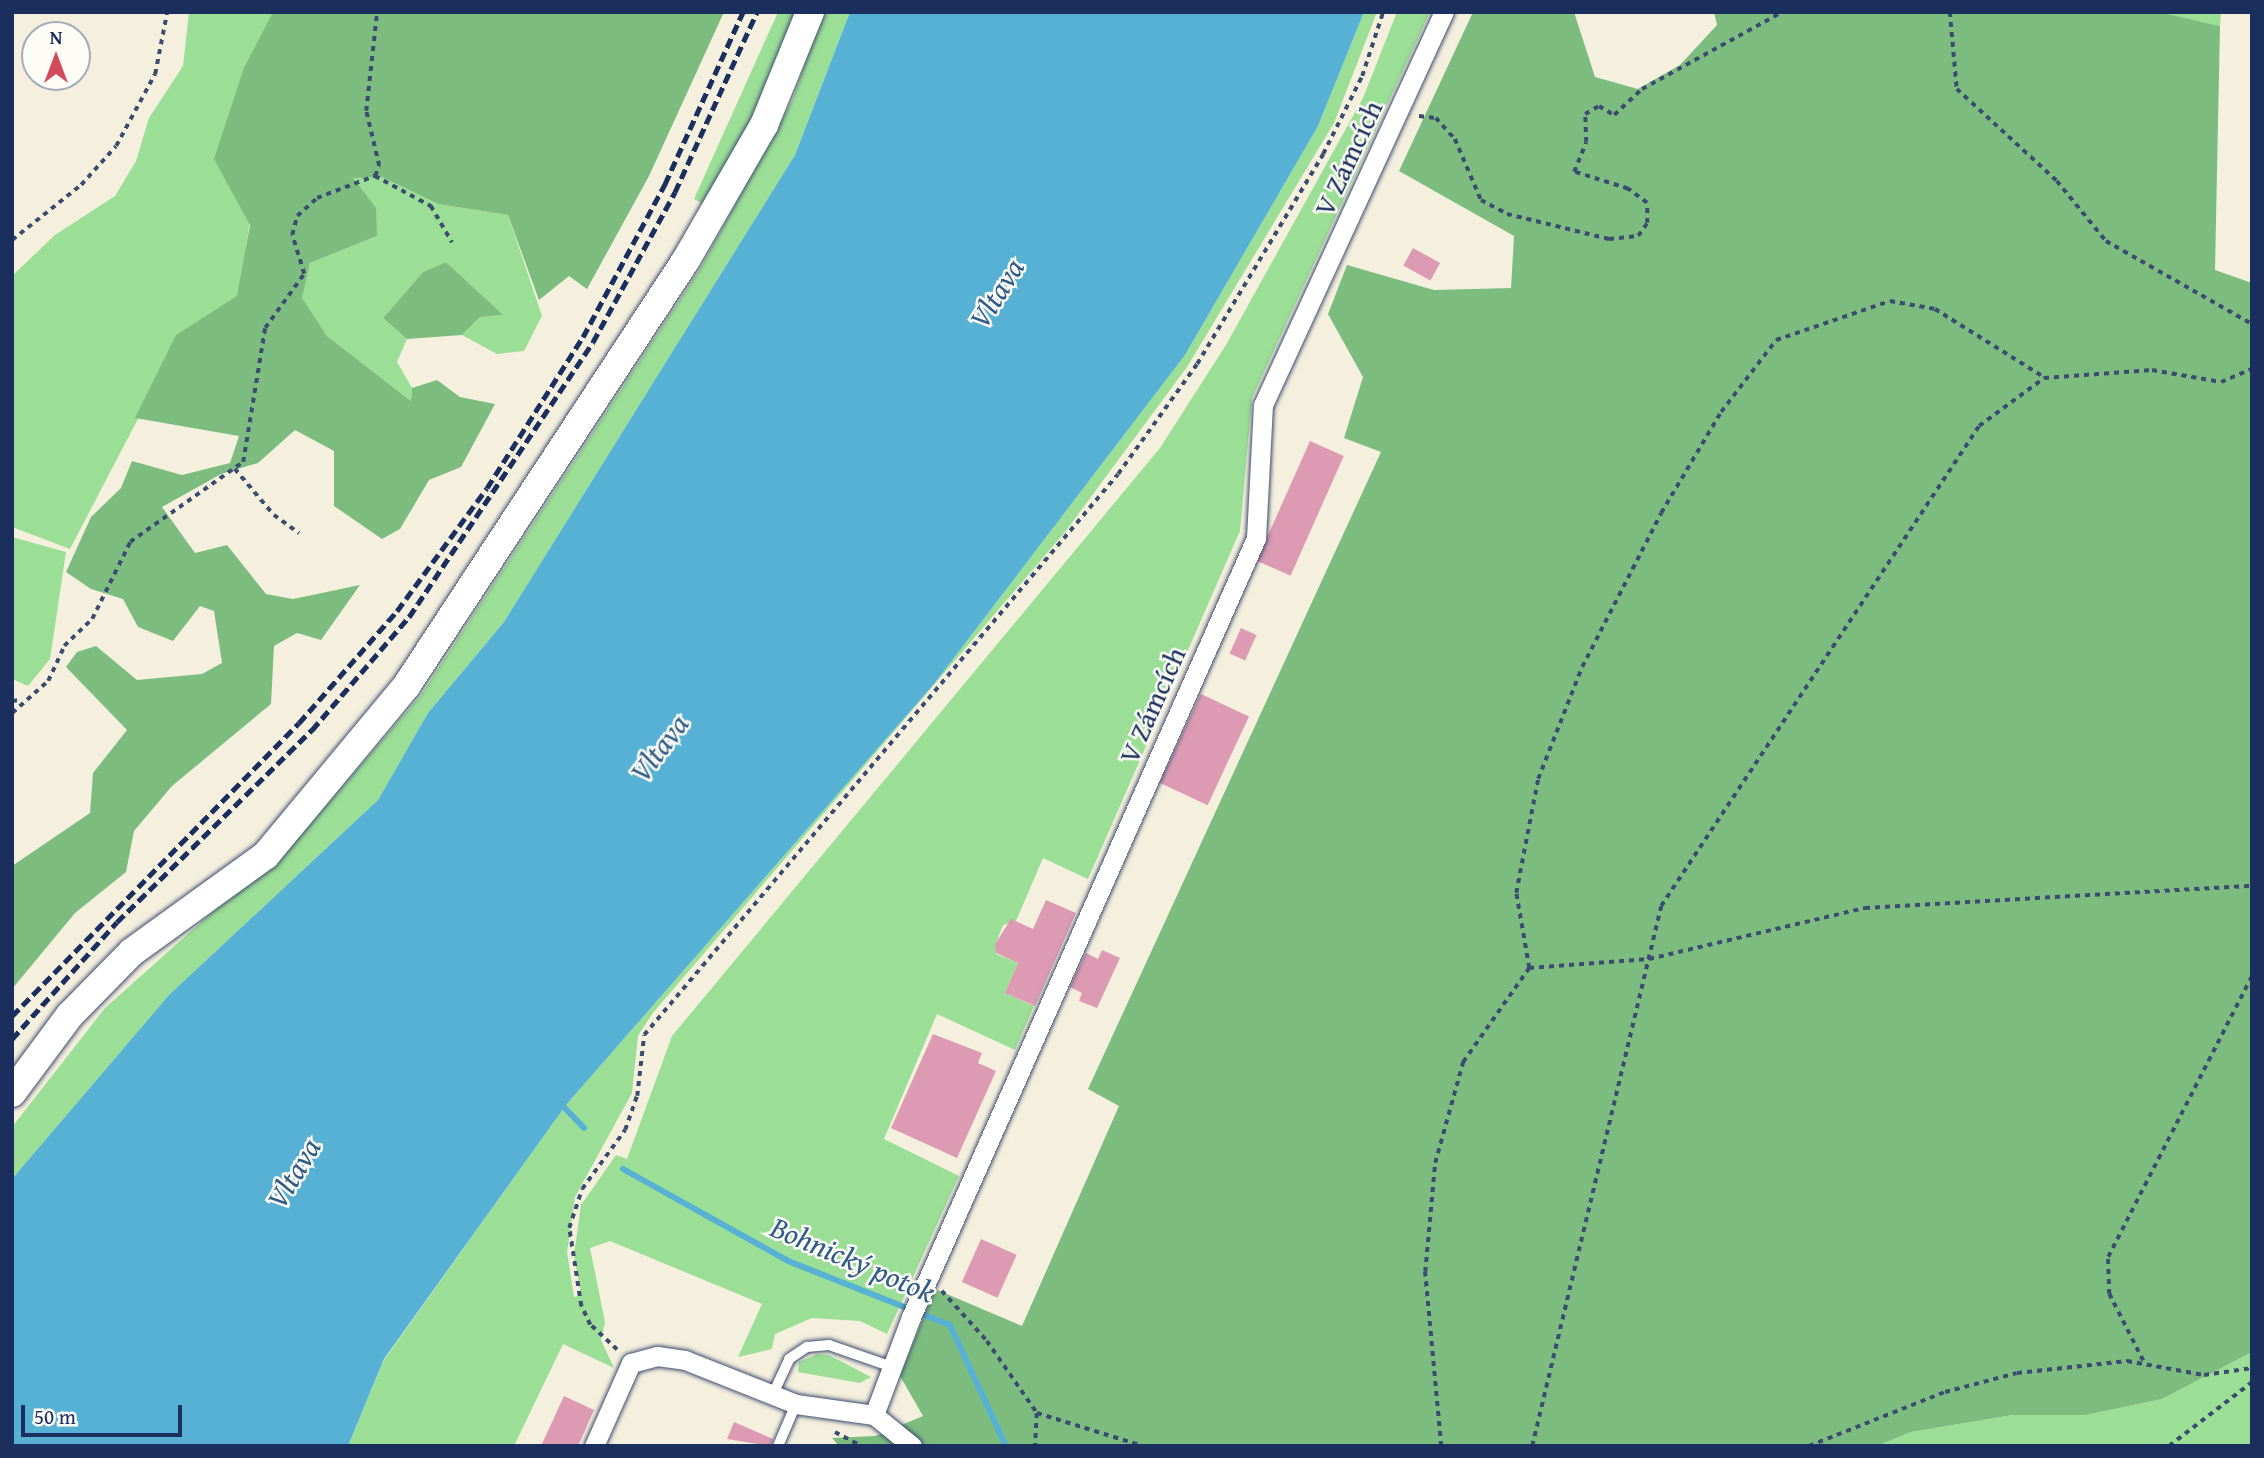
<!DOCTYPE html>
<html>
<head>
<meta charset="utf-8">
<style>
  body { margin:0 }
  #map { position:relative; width:2264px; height:1458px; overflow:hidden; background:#f5f0de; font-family:"Gentium Book Plus",serif }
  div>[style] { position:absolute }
  .green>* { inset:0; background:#9bde96 }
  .forest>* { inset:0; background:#7cbd7f }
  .water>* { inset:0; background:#56b1d4 }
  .stream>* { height:6px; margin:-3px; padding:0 3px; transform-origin:3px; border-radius:3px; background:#56b1d4 }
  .building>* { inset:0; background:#dd9bb3; transform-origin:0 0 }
  .path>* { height:3.5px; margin-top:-1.75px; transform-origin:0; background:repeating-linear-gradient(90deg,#3c4c71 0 5px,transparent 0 10px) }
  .roads { filter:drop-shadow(0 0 2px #3c4c71) drop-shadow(0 0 2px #3c4c71) }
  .lane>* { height:10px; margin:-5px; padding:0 5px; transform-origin:5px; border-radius:5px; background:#fff }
  .street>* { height:19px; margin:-9.5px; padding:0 9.5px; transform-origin:9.5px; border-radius:9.5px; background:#fff }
  .secondary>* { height:28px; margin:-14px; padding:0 14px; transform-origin:14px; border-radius:14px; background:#fff }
  .rail>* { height:5px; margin-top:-2.5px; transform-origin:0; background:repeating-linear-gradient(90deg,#1b2f5e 0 10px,transparent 0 15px) }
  span { translate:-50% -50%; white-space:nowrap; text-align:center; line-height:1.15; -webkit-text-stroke:5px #fdfcf7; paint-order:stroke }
  .street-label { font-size:28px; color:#1b2f5e }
  .water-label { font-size:30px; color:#305c87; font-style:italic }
  .frame { position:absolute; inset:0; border:14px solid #1b2f5e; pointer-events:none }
  .north { position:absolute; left:21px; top:21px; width:70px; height:70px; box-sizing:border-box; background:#fdfcf7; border:2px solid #a3aaba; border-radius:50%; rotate:0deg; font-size:19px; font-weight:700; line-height:28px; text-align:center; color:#1b2f5e }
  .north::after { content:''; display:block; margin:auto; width:24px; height:32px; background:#d1495b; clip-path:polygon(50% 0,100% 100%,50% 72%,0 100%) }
  .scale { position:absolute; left:21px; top:1405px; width:161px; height:32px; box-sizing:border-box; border:4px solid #1b2f5e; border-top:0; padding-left:9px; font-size:21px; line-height:24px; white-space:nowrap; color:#1b2f5e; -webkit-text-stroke:5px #fdfcf7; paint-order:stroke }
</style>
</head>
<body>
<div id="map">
  <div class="green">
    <i style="clip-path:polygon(189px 12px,280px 12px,239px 296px,140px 415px,70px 549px,12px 527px,12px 276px,55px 235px,115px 196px,136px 161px,149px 118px,183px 66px)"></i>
    <i style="clip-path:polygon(778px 12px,796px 12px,747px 137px,707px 206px,694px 199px)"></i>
    <i style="clip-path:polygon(823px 12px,850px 12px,795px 155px,504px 622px,428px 713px,378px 800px,169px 995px,12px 1179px,12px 1127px,105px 1008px,308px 827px,421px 695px,700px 269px,792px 101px)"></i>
    <i style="clip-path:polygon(1364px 12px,1377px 12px,1334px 123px,1187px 367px,1065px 532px,652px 1014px,638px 1036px,632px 1093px,575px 1197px,567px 1252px,574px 1297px,581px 1295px,574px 1255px,581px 1205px,616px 1155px,627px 1159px,672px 1036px,1160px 448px,1226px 345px,1363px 98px,1397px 12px,1430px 12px,1252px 398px,1240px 531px,1088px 879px,1043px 858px,1016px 921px,1003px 925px,996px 943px,996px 954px,1018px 963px,1005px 993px,1034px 1006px,1015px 1050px,937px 1014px,884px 1139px,959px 1176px,887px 1334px,860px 1321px,812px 1318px,775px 1334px,772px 1349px,738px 1357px,762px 1304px,610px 1241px,590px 1248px,605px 1322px,601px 1340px,614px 1368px,563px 1344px,514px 1446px,348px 1446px,384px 1360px,566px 1105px,934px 684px,1185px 355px,1318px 126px)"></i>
    <i style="clip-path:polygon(2221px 12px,2220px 26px,2160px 13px,2161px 12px)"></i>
    <i style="clip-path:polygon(352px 177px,382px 177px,438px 204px,508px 215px,542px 316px,524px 351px,497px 354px,462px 335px,480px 317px,502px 315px,446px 262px,423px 272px,383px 318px,407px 339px,397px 362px,412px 388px,411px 401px,327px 336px,301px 298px,310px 263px,377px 236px)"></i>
    <i style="clip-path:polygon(12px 537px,66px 552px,50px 659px,28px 686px,12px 679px)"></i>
    <i style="clip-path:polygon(2252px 1352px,2252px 1446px,1877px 1446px,1911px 1432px,2013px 1415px,2086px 1415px,2162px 1399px)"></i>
    <i style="clip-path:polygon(818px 1354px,829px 1355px,871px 1377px,860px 1383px,798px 1372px,799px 1362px)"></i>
  </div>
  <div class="forest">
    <i style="clip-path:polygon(273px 12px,724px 12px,649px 176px,587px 289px,569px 276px,539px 300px,508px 215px,438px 204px,382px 177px,353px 178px,376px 208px,377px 236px,310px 263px,302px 298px,327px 336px,411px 401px,412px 388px,437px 380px,460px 397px,495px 404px,461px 467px,429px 480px,400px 529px,382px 539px,334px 506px,334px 451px,295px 430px,258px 463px,221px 474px,162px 507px,195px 553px,227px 545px,266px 594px,293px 599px,360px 585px,321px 640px,297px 633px,274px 646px,271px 704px,172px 786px,134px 831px,126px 872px,75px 913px,12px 989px,12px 866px,90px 813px,93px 773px,127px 730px,66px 667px,77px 652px,96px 646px,137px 680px,202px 674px,222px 663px,214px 611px,200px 606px,173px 641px,138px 627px,123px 599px,91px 589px,66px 572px,91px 517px,121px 488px,132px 461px,182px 475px,230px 463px,239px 436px,135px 418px,176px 335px,237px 296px,250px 225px,214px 159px,244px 68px)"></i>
    <i style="clip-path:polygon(1473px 12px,1574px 12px,1595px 77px,1638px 89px,1680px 65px,1717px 25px,1714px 12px,2158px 12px,2220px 26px,2215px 270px,2252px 283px,2252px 1352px,2162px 1399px,2086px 1415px,2013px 1415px,1911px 1432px,1877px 1446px,839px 1446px,832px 1438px,875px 1436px,923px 1416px,900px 1376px,935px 1289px,1022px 1326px,1119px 1106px,1088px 1089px,1381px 452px,1344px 438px,1363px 377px,1328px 314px,1347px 265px,1434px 290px,1511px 288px,1514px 236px,1399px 171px)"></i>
    <i style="clip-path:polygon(446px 262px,503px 315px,480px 317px,462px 335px,407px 339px,383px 318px,423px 272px)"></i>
  </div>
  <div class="water">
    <i style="clip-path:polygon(850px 12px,1364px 12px,1318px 126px,1185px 355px,934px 684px,566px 1105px,384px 1359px,348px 1446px,12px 1446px,12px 1179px,169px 995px,378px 800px,428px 713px,504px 622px,795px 155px)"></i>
  </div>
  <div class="stream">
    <i style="left:559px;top:1102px;width:36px;rotate:46deg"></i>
    <i style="left:623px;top:1169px;width:189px;rotate:29.1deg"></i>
    <i style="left:788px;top:1261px;width:174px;rotate:21.6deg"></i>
    <i style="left:950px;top:1325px;width:133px;rotate:65.2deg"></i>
  </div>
  <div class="building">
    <i style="left:1413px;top:248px;width:31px;height:20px;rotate:29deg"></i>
    <i style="left:1310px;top:441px;width:37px;height:131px;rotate:24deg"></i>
    <i style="left:1241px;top:628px;width:17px;height:28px;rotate:24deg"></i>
    <i style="left:1201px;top:694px;width:53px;height:98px;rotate:25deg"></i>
    <i style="clip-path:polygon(1046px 900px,1076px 913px,1035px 1006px,1005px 993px,1018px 963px,996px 953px,995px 944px,1011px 919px,1033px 929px)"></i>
    <i style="clip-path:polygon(1102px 950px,1120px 958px,1097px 1008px,1079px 1001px,1082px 993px,1070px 987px,1086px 953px,1098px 959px)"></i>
    <i style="clip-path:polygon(933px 1034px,982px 1053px,978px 1063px,996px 1071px,957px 1158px,891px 1128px)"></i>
    <i style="left:981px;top:1239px;width:39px;height:47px;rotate:24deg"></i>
    <i style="clip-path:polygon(564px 1396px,594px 1410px,578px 1446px,541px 1446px)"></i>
    <i style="clip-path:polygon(734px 1422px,773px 1439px,771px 1446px,727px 1439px)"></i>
  </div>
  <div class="path">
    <i style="left:1950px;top:12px;width:77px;rotate:84.8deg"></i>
    <i style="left:1957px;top:89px;width:136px;rotate:42.6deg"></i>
    <i style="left:2057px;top:181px;width:77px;rotate:50.8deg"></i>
    <i style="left:2106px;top:241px;width:168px;rotate:29.6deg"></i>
    <i style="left:1419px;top:116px;width:17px;rotate:7deg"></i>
    <i style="left:1436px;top:118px;width:28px;rotate:48deg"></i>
    <i style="left:1455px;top:139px;width:66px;rotate:66.9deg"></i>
    <i style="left:1481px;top:200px;width:30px;rotate:28deg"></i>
    <i style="left:1507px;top:214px;width:105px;rotate:13.8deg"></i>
    <i style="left:1609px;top:239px;width:29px;rotate:-6deg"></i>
    <i style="left:1638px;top:236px;width:16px;rotate:-55deg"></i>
    <i style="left:1647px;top:223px;width:20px;rotate:-90deg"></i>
    <i style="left:1647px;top:203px;width:24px;rotate:-144deg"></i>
    <i style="left:1628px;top:189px;width:57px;rotate:-162.5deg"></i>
    <i style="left:1574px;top:172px;width:32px;rotate:-68deg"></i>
    <i style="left:1586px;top:142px;width:28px;rotate:-92deg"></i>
    <i style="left:1585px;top:114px;width:16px;rotate:-30deg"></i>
    <i style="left:1599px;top:106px;width:17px;rotate:31deg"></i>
    <i style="left:1614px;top:115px;width:38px;rotate:-43deg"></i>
    <i style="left:1642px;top:89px;width:160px;rotate:-28.8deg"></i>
    <i style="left:375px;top:176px;width:64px;rotate:28.2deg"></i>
    <i style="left:431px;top:206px;width:42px;rotate:59.7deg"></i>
    <i style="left:12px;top:240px;width:88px;rotate:-38.6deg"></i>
    <i style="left:81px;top:185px;width:52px;rotate:-48.1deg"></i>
    <i style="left:116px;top:146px;width:82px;rotate:-61.6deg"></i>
    <i style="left:155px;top:74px;width:63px;rotate:-79deg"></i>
    <i style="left:235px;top:469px;width:60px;rotate:49.7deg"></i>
    <i style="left:274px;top:515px;width:31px;rotate:36deg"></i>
    <i style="left:12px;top:701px;width:8px;rotate:-7deg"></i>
    <i style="left:12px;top:713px;width:48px;rotate:-41.6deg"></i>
    <i style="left:48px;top:681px;width:38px;rotate:-65deg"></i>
    <i style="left:64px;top:646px;width:39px;rotate:-44deg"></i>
    <i style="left:92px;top:619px;width:86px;rotate:-63.7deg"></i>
    <i style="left:130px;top:542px;width:138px;rotate:-35.3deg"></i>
    <i style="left:243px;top:462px;width:136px;rotate:-80.7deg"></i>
    <i style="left:265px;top:328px;width:67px;rotate:-54.2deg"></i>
    <i style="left:304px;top:274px;width:41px;rotate:-107.1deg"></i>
    <i style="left:292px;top:235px;width:20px;rotate:-75deg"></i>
    <i style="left:297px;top:216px;width:27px;rotate:-42deg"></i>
    <i style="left:317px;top:198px;width:62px;rotate:-20.8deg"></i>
    <i style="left:375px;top:176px;width:11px;rotate:-68deg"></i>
    <i style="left:379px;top:166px;width:57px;rotate:-103.3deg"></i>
    <i style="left:366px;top:111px;width:100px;rotate:-83.7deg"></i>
    <i style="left:1529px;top:968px;width:76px;rotate:-99.8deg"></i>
    <i style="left:1516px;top:893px;width:116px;rotate:-79.1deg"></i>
    <i style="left:1538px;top:779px;width:120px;rotate:-68.6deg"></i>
    <i style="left:1582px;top:667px;width:173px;rotate:-62.8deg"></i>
    <i style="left:1661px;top:513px;width:117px;rotate:-59.3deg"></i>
    <i style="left:1721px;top:412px;width:91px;rotate:-52.6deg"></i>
    <i style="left:1776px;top:340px;width:120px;rotate:-18.9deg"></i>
    <i style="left:1890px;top:301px;width:46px;rotate:10.1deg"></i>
    <i style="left:1935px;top:309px;width:128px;rotate:32deg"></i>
    <i style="left:942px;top:1291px;width:67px;rotate:48deg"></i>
    <i style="left:987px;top:1341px;width:88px;rotate:55.2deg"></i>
    <i style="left:1037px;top:1413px;width:33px;rotate:93deg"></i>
    <i style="left:617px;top:1350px;width:37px;rotate:-137deg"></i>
    <i style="left:590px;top:1325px;width:21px;rotate:-115deg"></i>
    <i style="left:581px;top:1306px;width:79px;rotate:-98.7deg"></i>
    <i style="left:569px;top:1228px;width:41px;rotate:-71.6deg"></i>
    <i style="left:582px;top:1189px;width:73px;rotate:-53.9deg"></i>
    <i style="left:625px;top:1130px;width:36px;rotate:-71deg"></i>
    <i style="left:637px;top:1096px;width:61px;rotate:-83.5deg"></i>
    <i style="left:644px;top:1035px;width:734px;rotate:-49.8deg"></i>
    <i style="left:1118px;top:474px;width:135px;rotate:-54.3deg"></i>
    <i style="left:1197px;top:364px;width:245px;rotate:-59deg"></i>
    <i style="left:1323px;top:154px;width:87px;rotate:-63.4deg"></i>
    <i style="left:1362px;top:76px;width:67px;rotate:-71.8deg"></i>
    <i style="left:2143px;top:1361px;width:75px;rotate:-116.9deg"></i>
    <i style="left:2109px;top:1294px;width:37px;rotate:-92deg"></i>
    <i style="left:2108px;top:1257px;width:316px;rotate:-62.9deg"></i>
    <i style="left:1037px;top:1413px;width:111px;rotate:17.3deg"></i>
    <i style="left:835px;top:1432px;width:30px;rotate:28deg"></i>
    <i style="left:1441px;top:1446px;width:175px;rotate:-95.3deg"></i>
    <i style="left:1425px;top:1272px;width:109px;rotate:-84.8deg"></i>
    <i style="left:1435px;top:1163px;width:105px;rotate:-74.5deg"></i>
    <i style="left:1463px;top:1062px;width:115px;rotate:-54.9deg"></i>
    <i style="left:1529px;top:968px;width:120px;rotate:-4.3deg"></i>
    <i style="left:1649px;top:959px;width:222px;rotate:-13.3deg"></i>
    <i style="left:1865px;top:908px;width:388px;rotate:-3.3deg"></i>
    <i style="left:1532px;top:1446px;width:555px;rotate:-76.56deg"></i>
    <i style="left:1661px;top:906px;width:576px;rotate:-56.48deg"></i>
    <i style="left:1979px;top:426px;width:81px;rotate:-36.4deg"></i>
    <i style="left:2044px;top:378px;width:108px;rotate:-4.2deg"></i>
    <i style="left:2152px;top:370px;width:70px;rotate:9.9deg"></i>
    <i style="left:2221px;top:382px;width:34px;rotate:-23deg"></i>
    <i style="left:1809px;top:1446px;width:146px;rotate:-21.7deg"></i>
    <i style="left:1945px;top:1392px;width:74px;rotate:-14.8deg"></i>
    <i style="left:2017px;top:1373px;width:111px;rotate:-6.2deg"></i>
    <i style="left:2127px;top:1361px;width:78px;rotate:10.3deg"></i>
    <i style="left:2204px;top:1375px;width:49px;rotate:-8.3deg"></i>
    <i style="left:2169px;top:1446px;width:105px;rotate:-37.6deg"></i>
  </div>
  <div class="roads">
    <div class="lane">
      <i style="left:773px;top:1394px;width:38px;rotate:-65deg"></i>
      <i style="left:789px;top:1359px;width:22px;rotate:-34deg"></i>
      <i style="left:807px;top:1347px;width:22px;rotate:-5deg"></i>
      <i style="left:829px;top:1345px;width:67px;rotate:19.2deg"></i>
      <i style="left:778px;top:1446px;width:46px;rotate:-66.8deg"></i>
    </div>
    <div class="street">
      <i style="left:874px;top:1415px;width:105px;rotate:-69.3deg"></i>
      <i style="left:911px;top:1317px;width:852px;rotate:-66.11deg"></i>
      <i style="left:1256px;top:538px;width:133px;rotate:-87deg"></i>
      <i style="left:1263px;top:405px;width:433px;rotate:-65.3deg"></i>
      <i style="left:594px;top:1446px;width:91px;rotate:-66deg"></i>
      <i style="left:631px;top:1363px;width:27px;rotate:-15deg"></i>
      <i style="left:657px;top:1356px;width:28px;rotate:8deg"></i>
      <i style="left:685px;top:1360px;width:119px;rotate:21.6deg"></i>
      <i style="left:796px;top:1404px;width:79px;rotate:8deg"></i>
      <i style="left:874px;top:1415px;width:49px;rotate:39.2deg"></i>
    </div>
    <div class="secondary">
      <i style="left:12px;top:1093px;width:97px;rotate:-53.4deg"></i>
      <i style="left:70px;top:1015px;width:88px;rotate:-45.5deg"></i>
      <i style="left:132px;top:952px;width:165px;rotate:-35.9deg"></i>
      <i style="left:266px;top:855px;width:221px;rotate:-50.3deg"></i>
      <i style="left:407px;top:685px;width:508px;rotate:-56.72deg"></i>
      <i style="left:686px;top:260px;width:156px;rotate:-60deg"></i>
      <i style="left:764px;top:125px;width:122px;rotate:-67.8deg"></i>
    </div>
  </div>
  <div class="rail">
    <i style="left:12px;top:1016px;width:410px;rotate:-45.6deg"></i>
    <i style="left:299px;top:723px;width:149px;rotate:-48.8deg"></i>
    <i style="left:397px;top:611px;width:152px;rotate:-53.8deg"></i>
    <i style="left:487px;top:488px;width:179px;rotate:-57.6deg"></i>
    <i style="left:583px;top:337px;width:174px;rotate:-61.8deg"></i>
    <i style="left:665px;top:184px;width:189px;rotate:-65.6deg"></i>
    <i style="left:12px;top:1039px;width:157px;rotate:-48.1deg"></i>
    <i style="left:117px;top:922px;width:274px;rotate:-44.6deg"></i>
    <i style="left:312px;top:730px;width:149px;rotate:-49.4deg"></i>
    <i style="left:409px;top:617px;width:331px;rotate:-56.2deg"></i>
    <i style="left:593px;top:342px;width:171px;rotate:-61.3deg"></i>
    <i style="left:675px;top:192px;width:198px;rotate:-65.5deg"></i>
  </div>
  <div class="street-label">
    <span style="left:1348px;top:158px;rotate:-65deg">V Zámcích</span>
    <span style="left:1152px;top:705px;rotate:-66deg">V Zámcích</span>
  </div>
  <div class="water-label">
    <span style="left:996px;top:293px;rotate:-58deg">Vltava</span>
    <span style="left:659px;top:748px;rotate:-53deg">Vltava</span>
    <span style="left:293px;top:1173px;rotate:-59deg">Vltava</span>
    <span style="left:853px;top:1259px;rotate:23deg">Bohnický potok</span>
  </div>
  <div class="frame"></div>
  <div class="north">N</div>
  <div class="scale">50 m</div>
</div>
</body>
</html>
